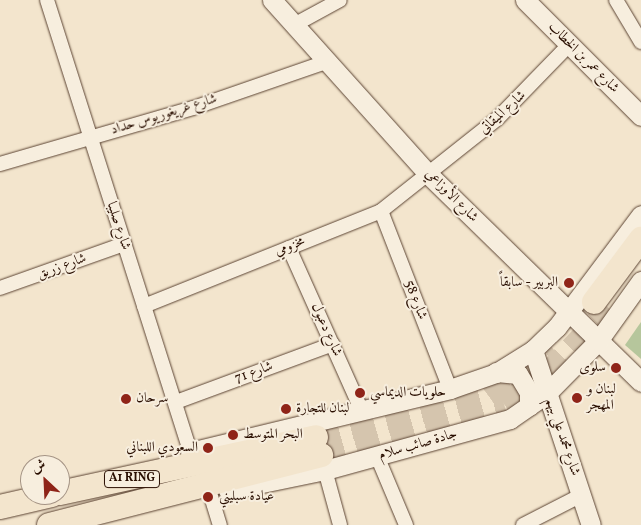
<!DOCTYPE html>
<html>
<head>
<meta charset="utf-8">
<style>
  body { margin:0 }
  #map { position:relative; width:641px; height:525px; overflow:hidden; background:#f3e5cd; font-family:Vollkorn,Amiri,serif }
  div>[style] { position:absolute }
  .green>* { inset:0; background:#b6c69c }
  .highway-tunnel>* { height:24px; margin-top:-12px; transform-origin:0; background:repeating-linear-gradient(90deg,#d5c5ae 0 24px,transparent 0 36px) }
  .roads { filter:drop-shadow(0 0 1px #5c4433) drop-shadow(0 0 1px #5c4433) }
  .street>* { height:14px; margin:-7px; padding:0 7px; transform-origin:7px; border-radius:7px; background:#f7eede }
  .secondary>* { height:19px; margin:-9.5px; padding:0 9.5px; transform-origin:9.5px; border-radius:9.5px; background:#f7eede }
  .highway>* { height:24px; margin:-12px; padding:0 12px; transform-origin:12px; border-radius:12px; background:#f3e5cd }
  .dots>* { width:14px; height:14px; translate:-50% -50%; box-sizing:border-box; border:2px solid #f7eede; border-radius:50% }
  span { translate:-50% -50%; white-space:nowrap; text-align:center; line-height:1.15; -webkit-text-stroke:4px #f7eede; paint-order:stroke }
  .shield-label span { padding:1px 4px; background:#f7eede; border:1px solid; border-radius:4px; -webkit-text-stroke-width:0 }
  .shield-label { font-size:12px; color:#290e00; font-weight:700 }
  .street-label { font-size:14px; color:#290e00 }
  .poi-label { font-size:14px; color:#290e00 }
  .right { translate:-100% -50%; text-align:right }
  .left { translate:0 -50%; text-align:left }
  .north { position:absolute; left:20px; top:455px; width:50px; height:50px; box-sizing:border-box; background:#f7eede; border:1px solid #a59485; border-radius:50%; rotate:335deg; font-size:14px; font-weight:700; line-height:20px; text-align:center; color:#290e00 }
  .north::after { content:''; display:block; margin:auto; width:18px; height:22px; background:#8f2418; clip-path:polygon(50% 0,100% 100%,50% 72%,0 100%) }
</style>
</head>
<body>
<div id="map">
  <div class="green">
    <i style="clip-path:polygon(641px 322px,641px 359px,625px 345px)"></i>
  </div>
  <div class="highway-tunnel">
    <i style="left:316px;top:437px;width:176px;rotate:-14.1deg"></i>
    <i style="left:487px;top:394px;width:80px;rotate:-35.9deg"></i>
    <i style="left:321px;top:455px;width:190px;rotate:-15.6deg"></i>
    <i style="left:504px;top:404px;width:52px;rotate:-34deg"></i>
    <i style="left:547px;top:375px;width:91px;rotate:-46.8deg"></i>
  </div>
  <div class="roads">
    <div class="street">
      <i style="left:47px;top:0;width:474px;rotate:72.4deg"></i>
      <i style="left:616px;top:0;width:49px;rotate:59.2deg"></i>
      <i style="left:294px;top:25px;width:52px;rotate:-28.5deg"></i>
      <i style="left:0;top:164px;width:201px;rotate:-16.2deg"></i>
      <i style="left:193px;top:108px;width:141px;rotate:-19.1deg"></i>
      <i style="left:381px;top:211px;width:191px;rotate:68.8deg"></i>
      <i style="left:289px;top:248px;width:179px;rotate:65.9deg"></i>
      <i style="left:0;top:288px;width:132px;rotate:-19.5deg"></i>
      <i style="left:144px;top:306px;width:255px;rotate:-21.8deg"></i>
      <i style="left:381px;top:211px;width:148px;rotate:-38.4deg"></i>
      <i style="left:497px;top:119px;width:105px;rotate:-45.8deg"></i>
      <i style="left:176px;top:402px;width:167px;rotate:-20.3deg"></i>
      <i style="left:377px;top:456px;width:75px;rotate:67.2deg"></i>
      <i style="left:325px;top:470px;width:57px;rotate:74.7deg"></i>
      <i style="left:210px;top:493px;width:34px;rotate:73deg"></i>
      <i style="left:523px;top:525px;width:66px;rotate:-27deg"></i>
    </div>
    <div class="secondary">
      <i style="left:272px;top:0;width:235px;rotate:48.1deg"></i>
      <i style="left:429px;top:175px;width:296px;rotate:44.3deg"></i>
      <i style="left:525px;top:0;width:164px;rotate:45deg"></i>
      <i style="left:533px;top:350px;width:184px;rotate:71.7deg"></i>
      <i style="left:496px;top:372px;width:22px;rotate:5deg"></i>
      <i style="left:518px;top:374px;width:21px;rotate:59deg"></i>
      <i style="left:529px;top:392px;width:14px;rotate:90deg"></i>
      <i style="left:190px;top:452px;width:268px;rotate:-13.6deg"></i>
      <i style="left:450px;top:389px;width:49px;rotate:-19.2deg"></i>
      <i style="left:496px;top:373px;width:44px;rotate:-31.9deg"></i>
      <i style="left:533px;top:350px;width:33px;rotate:-44deg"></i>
      <i style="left:557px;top:327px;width:140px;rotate:-53.1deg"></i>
      <i style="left:228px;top:490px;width:99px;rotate:-11.7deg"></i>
      <i style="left:325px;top:470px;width:192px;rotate:-15.4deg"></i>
      <i style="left:510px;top:419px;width:44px;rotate:-34.8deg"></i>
      <i style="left:546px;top:394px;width:74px;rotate:-45.5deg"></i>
      <i style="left:598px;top:341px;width:74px;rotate:-54.4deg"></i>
    </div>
    <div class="highway">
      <i style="left:594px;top:302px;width:79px;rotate:-53.3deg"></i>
      <i style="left:60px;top:493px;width:262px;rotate:-12.3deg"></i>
      <i style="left:0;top:507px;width:53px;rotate:-13deg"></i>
      <i style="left:49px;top:525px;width:281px;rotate:-14.4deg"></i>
    </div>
  </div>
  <div class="dots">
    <i style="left:569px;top:283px;background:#8f2418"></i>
    <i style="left:616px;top:368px;background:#8f2418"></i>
    <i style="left:360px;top:393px;background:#8f2418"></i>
    <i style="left:577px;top:398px;background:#8f2418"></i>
    <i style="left:126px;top:399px;background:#8f2418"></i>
    <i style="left:286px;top:409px;background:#8f2418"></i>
    <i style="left:233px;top:435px;background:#8f2418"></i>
    <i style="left:208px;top:448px;background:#8f2418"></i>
    <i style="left:208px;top:497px;background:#8f2418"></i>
  </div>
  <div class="shield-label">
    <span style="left:132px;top:479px">A1 RING</span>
  </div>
  <div class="street-label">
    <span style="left:583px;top:58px;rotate:45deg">شارع عمر بن الخطاب</span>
    <span style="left:503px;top:113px;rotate:-42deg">شارع الميقاتي</span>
    <span style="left:164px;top:115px;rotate:-17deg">شارع غريغوريوس حداد</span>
    <span style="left:451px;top:196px;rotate:45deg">شارع الأوزاعي</span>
    <span style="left:118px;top:226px;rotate:72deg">شارع صليبا</span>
    <span style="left:290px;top:247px;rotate:-22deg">مخزومي</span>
    <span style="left:62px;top:267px;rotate:-20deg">شارع زريق</span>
    <span style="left:415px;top:300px;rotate:69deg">شارع 58</span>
    <span style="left:326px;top:330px;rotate:66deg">شارع دعبول</span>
    <span style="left:254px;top:373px;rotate:-20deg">شارع 71</span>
    <span style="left:562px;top:437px;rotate:71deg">شارع محمد علي بيهم</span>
    <span style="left:418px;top:445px;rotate:-16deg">جادة صائب سلام</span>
  </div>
  <div class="poi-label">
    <span class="right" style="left:558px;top:283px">البربير - سابقاً</span>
    <span class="right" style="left:606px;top:368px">سلوى</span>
    <span class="left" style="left:587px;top:398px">لبنان و<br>المهجر</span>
    <span class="left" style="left:370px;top:393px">حلويات الديماسي</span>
    <span class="left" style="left:136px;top:399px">سرحان</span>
    <span class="left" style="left:296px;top:409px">لبنان للتجارة</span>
    <span class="left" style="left:243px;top:435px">البحر المتوسط</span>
    <span class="right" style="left:198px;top:448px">السعودي اللبناني</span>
    <span class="left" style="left:219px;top:497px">عيادة سبليني</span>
  </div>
  <div class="north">ش</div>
</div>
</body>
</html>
